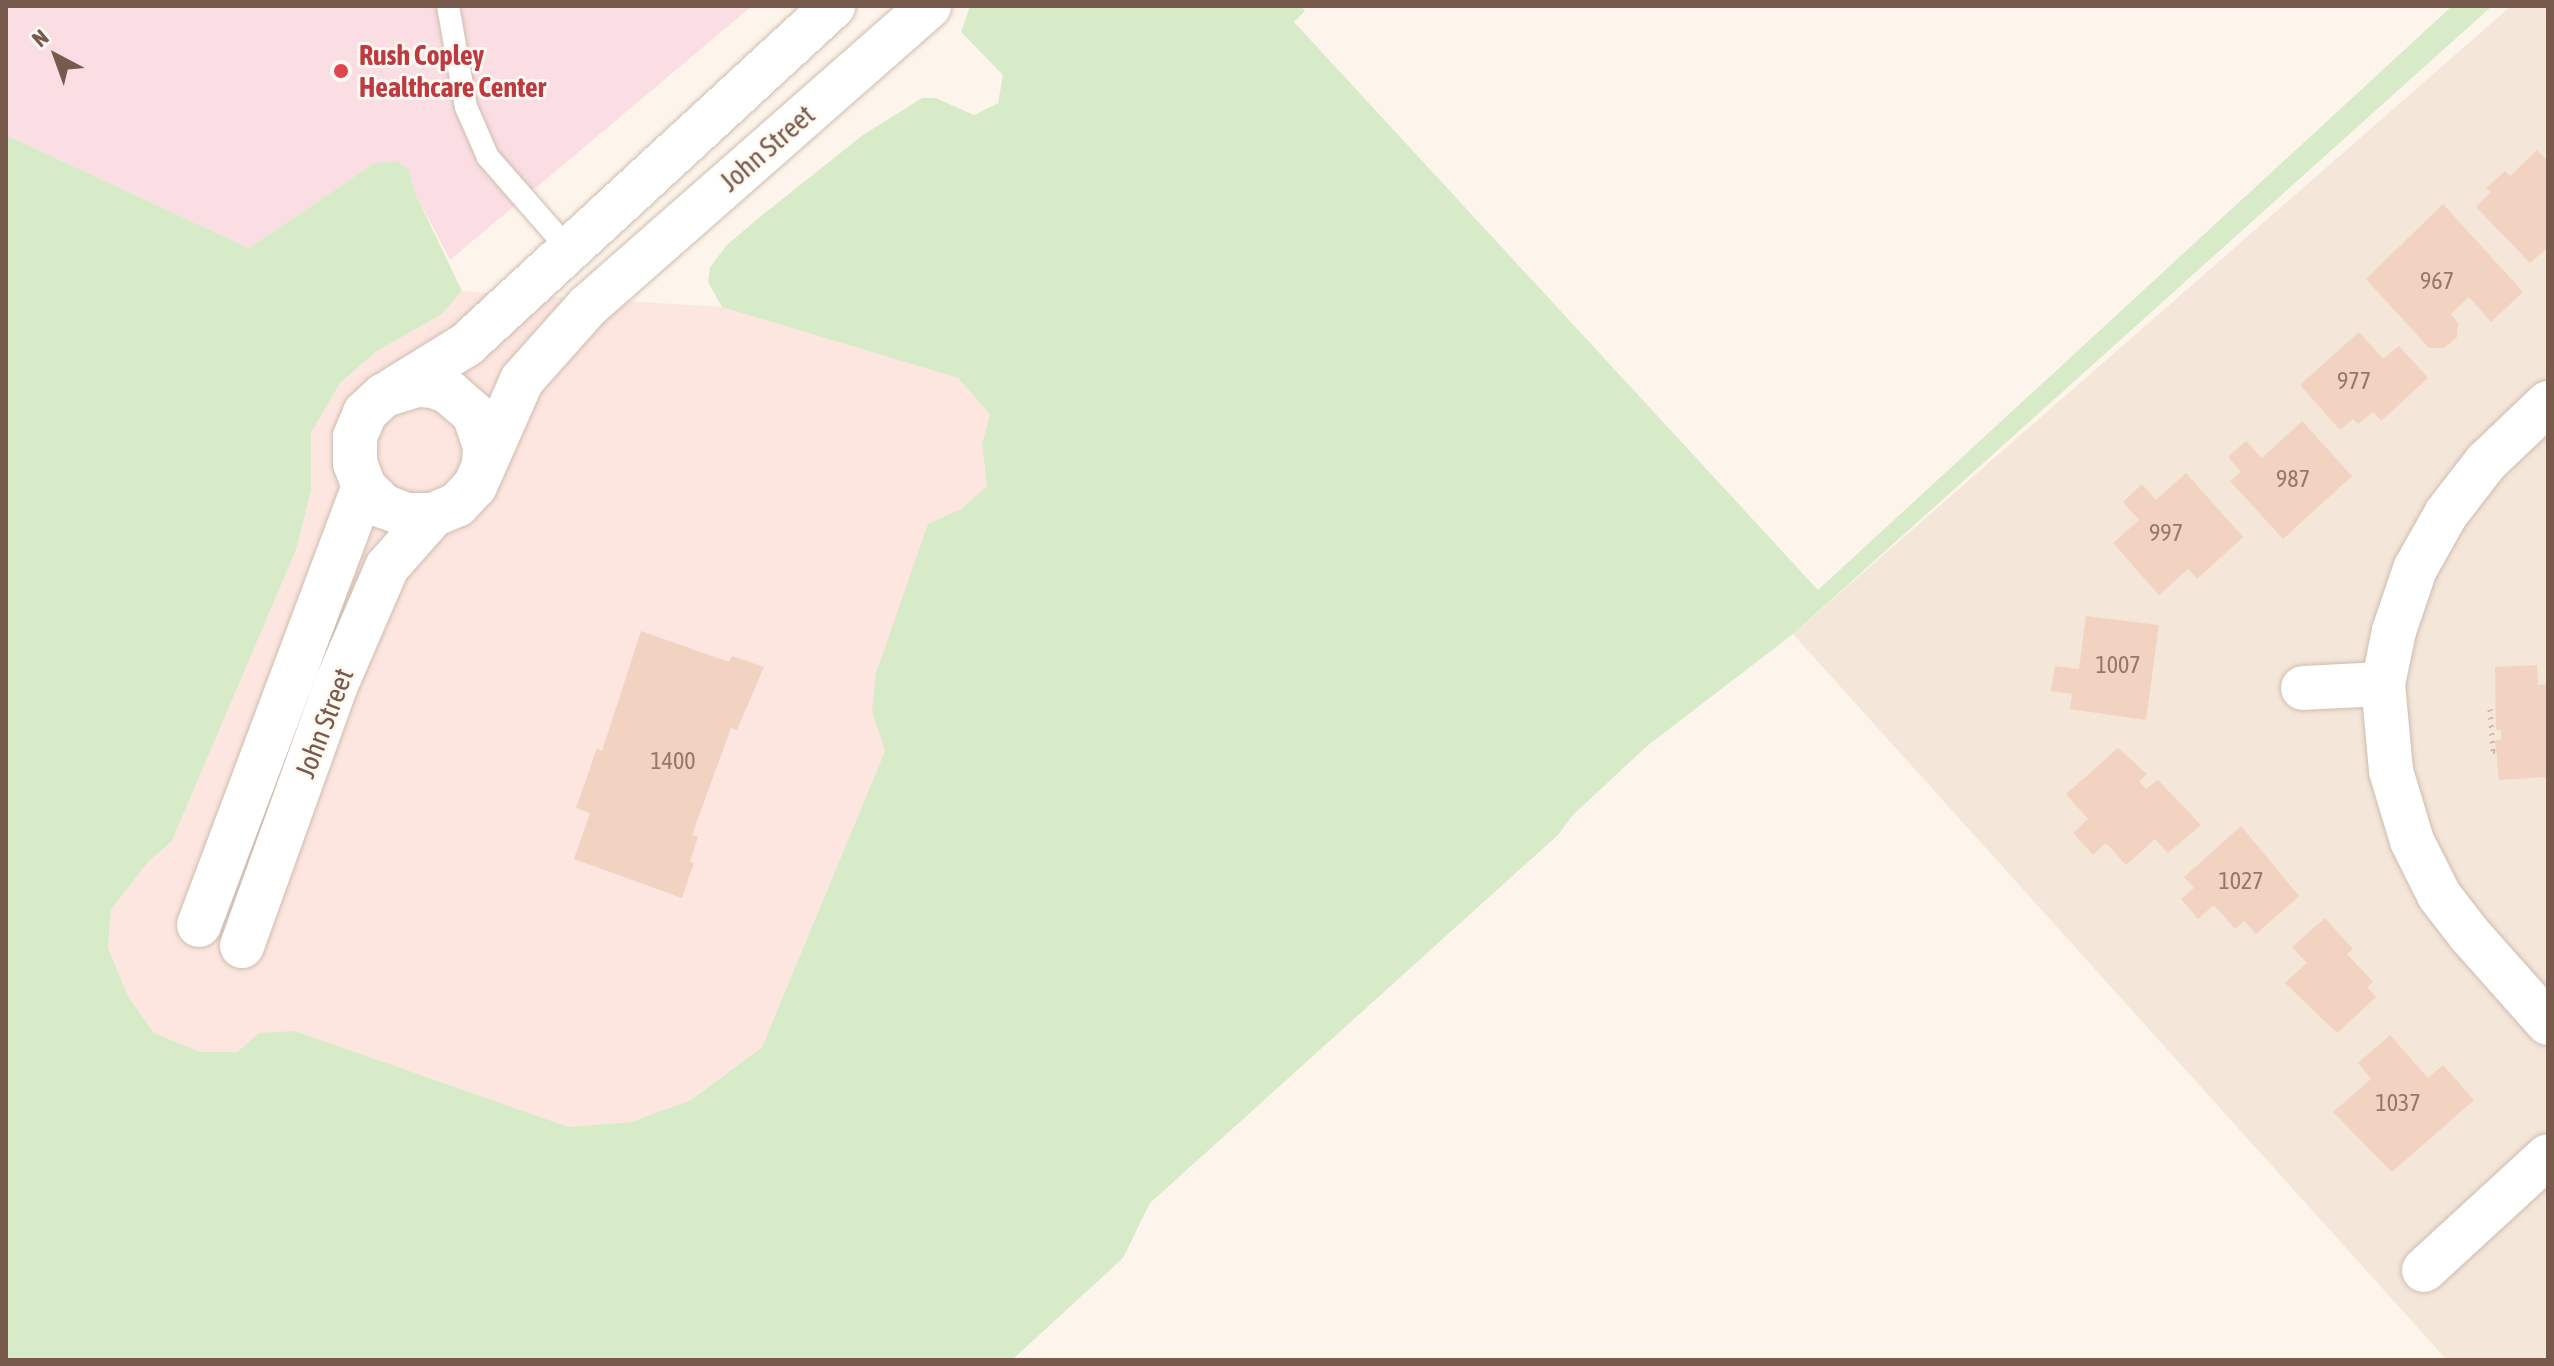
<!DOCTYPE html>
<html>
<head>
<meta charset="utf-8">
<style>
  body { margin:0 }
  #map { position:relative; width:2554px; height:1366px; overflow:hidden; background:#fdf5eb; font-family:"Asap Condensed",sans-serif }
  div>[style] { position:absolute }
  .residential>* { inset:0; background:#f4e6d9 }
  .commercial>* { inset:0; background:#fce6df }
  .medical>* { inset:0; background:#fadee3 }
  .green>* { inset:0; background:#d8ebc8 }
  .building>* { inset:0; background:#f2d3c2 }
  .path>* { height:5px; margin-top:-2.5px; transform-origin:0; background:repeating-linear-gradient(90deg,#d8b6a5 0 2px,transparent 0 8px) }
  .roads { filter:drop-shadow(0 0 2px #cfbcaf) drop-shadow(0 0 2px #cfbcaf) }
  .service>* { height:22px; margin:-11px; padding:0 11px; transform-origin:11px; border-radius:11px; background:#fff }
  .minor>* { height:44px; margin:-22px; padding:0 22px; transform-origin:22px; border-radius:22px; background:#fff }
  .dots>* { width:22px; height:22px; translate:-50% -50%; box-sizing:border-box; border:4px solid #fff9f2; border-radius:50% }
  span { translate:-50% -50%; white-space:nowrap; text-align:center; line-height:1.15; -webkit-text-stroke:6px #fff9f2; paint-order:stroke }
  .number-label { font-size:24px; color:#96786a }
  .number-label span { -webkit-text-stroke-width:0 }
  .health-label { font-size:28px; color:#be3a42; font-weight:700 }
  .left { translate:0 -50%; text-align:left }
  .street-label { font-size:28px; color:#785a4d }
  .frame { position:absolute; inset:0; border:8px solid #785a4d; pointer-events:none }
  .north { position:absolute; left:16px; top:16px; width:80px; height:80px; -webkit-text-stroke:6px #fff9f2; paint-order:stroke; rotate:319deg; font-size:22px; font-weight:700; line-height:32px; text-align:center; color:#785a4d }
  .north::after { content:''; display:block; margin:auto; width:28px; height:36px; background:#785a4d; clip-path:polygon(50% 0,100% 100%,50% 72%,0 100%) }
</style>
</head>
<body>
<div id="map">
  <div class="residential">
    <i style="clip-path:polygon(2511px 6px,2548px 6px,2548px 1360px,2447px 1360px,1793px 634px)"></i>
  </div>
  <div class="commercial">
    <i style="clip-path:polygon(462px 291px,722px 307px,958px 378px,990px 414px,982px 444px,987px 486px,961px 509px,928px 524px,872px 712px,885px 751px,762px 1047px,691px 1100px,631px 1122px,569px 1127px,295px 1031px,259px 1034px,237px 1052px,201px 1052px,154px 1033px,129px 998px,108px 948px,111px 910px,147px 863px,172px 841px,296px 550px,311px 491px,311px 433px,340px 383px,377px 351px,442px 314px)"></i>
  </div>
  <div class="medical">
    <i style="clip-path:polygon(6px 6px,752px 6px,450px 260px,416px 195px,409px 169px,373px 164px,249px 248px,6px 135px)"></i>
  </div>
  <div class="green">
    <i style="clip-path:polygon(970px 6px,1301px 6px,1305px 11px,1294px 22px,1818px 590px,2452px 6px,2492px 6px,1793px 634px,1647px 746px,1573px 815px,1558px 835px,1150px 1203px,1123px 1258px,1012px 1360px,6px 1360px,6px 135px,249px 248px,373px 164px,396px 161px,409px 169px,416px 195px,462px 291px,442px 314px,377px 351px,340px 383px,311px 433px,311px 491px,296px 550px,172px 841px,147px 863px,111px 910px,108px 948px,129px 998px,154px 1033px,201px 1052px,237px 1052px,259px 1033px,295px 1031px,569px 1127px,631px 1122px,691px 1100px,762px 1047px,885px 751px,872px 712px,876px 673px,928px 524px,961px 509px,987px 486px,982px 444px,990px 414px,958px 378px,722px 307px,708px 282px,710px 267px,727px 245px,761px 216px,863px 135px,922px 98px,936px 98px,974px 115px,998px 103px,1003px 75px,961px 32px)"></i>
  </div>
  <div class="building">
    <i style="clip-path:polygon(2537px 150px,2548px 162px,2548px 247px,2530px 263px,2476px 207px,2491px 192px,2486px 188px,2505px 171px,2510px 176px)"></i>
    <i style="clip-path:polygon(2443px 204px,2523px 292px,2491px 322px,2469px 297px,2451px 314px,2458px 323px,2457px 337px,2444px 348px,2429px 348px,2366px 279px)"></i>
    <i style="clip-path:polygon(2359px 332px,2383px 359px,2399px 346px,2428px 378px,2381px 421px,2373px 412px,2358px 424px,2353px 419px,2340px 430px,2300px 385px)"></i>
    <i style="clip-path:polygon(2302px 421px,2352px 476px,2283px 539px,2230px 481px,2241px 472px,2228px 457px,2246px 441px,2262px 458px)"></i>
    <i style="clip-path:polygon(2186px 473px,2243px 537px,2197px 579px,2188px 569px,2159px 595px,2113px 543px,2139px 520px,2123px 502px,2142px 484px,2156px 500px)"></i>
    <i style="clip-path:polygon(2086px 616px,2159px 625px,2146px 720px,2070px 709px,2072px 694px,2051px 691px,2055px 666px,2079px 669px)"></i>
    <i style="clip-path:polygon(641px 631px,729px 662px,732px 656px,764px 667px,737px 730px,731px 728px,692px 835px,698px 837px,690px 861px,694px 863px,682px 898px,574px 859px,590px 813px,576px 808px,597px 748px,602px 751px)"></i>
    <i style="clip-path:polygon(2537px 665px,2538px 685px,2548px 684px,2548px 777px,2499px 780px,2495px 740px,2501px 740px,2501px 730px,2496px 730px,2495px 667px)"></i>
    <i style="clip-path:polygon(2118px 748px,2147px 774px,2139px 781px,2146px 789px,2158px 780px,2201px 825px,2168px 853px,2155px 839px,2126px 865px,2106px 843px,2093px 855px,2073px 833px,2088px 819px,2066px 794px)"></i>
    <i style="clip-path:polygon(2241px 826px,2299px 896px,2256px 934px,2244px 921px,2235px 929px,2214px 905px,2198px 919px,2181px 899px,2194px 888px,2184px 877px)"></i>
    <i style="clip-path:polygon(2325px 918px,2353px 949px,2347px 954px,2373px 982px,2367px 987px,2376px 997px,2337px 1033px,2285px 983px,2307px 963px,2292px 947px)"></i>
    <i style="clip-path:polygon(2390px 1035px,2428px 1078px,2443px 1065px,2474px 1100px,2392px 1172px,2333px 1112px,2371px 1079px,2358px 1063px)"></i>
  </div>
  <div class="path">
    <i style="left:2490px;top:709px;width:42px;rotate:85.9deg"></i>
    <i style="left:2493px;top:751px;width:3px"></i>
  </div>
  <div class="roads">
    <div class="service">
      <i style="left:448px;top:6px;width:103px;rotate:79.9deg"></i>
      <i style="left:466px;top:107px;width:55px;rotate:66.3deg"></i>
      <i style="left:488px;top:157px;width:125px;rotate:48.9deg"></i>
    </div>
    <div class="minor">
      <i style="left:393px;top:390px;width:86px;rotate:-31.7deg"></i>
      <i style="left:466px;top:345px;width:500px;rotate:-42.7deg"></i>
      <i style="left:2548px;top:403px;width:86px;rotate:136.4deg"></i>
      <i style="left:2486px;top:462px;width:66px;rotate:127.6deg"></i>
      <i style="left:2446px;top:514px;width:63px;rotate:119.4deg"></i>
      <i style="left:2415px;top:569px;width:65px;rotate:108.7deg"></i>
      <i style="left:2394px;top:631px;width:54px;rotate:101.7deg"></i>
      <i style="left:2383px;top:684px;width:87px;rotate:84.7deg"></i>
      <i style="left:2391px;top:771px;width:73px;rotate:73.3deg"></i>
      <i style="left:2412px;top:841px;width:60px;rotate:63.4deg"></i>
      <i style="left:2439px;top:895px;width:49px;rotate:52.4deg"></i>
      <i style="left:2469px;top:934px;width:119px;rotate:48.4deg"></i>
      <i style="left:484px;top:462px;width:16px;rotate:-86deg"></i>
      <i style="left:485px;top:446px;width:34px;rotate:-109deg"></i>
      <i style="left:474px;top:414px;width:33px;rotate:-139deg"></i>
      <i style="left:449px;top:392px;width:17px;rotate:-159deg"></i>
      <i style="left:433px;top:386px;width:16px;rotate:-176deg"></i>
      <i style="left:417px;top:385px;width:34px;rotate:163deg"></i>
      <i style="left:384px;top:395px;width:26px;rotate:137deg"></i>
      <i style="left:365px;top:413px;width:26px;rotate:113deg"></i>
      <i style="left:355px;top:437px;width:26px;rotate:90deg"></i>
      <i style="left:355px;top:463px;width:26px;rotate:69deg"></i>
      <i style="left:364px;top:487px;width:27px;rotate:45deg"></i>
      <i style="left:383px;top:506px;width:26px;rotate:21deg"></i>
      <i style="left:407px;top:515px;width:26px"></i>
      <i style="left:433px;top:515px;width:26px;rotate:-23deg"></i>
      <i style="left:457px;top:505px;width:26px;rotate:-47deg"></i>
      <i style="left:475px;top:486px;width:116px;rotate:-66.1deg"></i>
      <i style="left:522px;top:380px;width:99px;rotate:-48.3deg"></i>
      <i style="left:588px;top:306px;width:454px;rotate:-41.3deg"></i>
      <i style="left:2303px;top:688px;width:80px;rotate:-2.9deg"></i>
      <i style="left:199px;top:925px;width:468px;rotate:-69.4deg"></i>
      <i style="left:242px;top:946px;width:277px;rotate:-70.2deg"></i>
      <i style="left:336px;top:685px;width:129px;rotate:-66.6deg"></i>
      <i style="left:387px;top:567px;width:69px;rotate:-48.5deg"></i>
      <i style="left:2424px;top:1270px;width:168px;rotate:-42.6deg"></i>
    </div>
  </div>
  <div class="dots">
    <i style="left:341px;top:71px;background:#e0444e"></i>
  </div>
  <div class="number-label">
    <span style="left:2437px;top:281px">967</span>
    <span style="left:2354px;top:381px">977</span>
    <span style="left:2293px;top:479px">987</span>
    <span style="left:2166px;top:533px">997</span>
    <span style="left:2118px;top:665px">1007</span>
    <span style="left:673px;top:761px">1400</span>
    <span style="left:2241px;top:881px">1027</span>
    <span style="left:2398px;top:1103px">1037</span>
  </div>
  <div class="health-label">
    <span class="left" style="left:359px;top:71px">Rush Copley<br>Healthcare Center</span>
  </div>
  <div class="street-label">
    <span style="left:767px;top:148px;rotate:-41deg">John Street</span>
    <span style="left:324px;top:723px;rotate:-69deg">John Street</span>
  </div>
  <div class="frame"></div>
  <div class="north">N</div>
</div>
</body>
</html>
